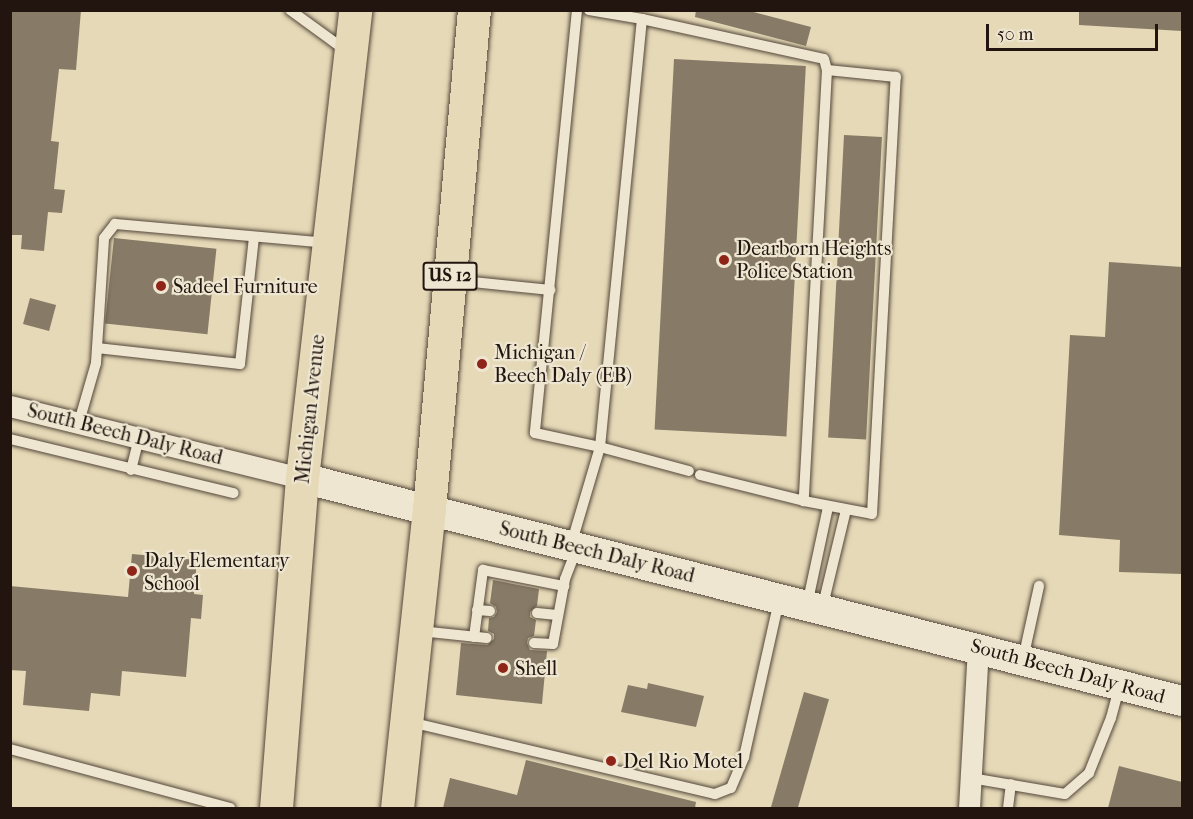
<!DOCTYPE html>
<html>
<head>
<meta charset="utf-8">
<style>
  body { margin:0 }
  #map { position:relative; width:1193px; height:819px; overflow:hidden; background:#e5d9b7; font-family:"IM FELL French Canon",serif }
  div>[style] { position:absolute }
  .building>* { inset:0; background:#877b67; transform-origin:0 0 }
  .roads { filter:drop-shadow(0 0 2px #53463a) drop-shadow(0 0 2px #53463a) }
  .lane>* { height:10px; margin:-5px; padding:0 5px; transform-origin:5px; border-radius:5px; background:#eee6d0 }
  .street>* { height:21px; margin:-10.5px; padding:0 10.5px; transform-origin:10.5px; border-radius:10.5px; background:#eee6d0 }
  .secondary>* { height:30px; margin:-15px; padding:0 15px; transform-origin:15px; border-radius:15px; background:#eee6d0 }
  .primary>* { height:33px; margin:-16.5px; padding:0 16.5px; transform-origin:16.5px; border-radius:16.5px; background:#e5d9b7 }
  .dots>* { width:16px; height:16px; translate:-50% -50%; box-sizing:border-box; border:3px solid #eee6d0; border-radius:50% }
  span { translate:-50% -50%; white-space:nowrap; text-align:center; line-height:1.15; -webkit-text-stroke:4.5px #eee6d0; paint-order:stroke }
  .shield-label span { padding:2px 4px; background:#eee6d0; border:2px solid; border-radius:4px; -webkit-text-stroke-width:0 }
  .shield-label { font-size:18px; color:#221510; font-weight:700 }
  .poi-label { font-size:20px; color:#221510 }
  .left { translate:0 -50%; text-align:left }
  .street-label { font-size:20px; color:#221510 }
  .frame { position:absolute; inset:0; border:12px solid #221510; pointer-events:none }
  .scale { position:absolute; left:986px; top:24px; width:172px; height:27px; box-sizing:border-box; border:3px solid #221510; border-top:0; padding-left:8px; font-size:18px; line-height:21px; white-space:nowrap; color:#221510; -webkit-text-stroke:4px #eee6d0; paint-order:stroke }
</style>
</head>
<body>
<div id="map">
  <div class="building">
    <i style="clip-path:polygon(10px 10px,81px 10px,76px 70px,59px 69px,51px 141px,59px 142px,54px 189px,65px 190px,62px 213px,48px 212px,44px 251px,21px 249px,22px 235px,10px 235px)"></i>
    <i style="clip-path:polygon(696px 10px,746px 10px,811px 27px,806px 46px,695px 17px)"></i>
    <i style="clip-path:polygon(1079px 10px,1182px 10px,1182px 31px,1079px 25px)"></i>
    <i style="left:674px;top:59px;width:132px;height:371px;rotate:3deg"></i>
    <i style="left:844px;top:135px;width:38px;height:303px;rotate:3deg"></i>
    <i style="left:114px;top:238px;width:103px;height:86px;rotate:6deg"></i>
    <i style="clip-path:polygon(1109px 262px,1182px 267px,1182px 574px,1119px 572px,1120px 540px,1059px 535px,1070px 335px,1105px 337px)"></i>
    <i style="left:30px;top:298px;width:27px;height:27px;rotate:15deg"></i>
    <i style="clip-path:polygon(132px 554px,197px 560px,194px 594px,203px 595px,201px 619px,191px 618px,186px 677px,122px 671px,120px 696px,91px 693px,89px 711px,23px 705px,26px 671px,10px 670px,10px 586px,128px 597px)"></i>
    <i style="clip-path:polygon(493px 580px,539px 589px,537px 606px,530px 612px,530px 617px,536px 620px,534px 636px,528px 638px,527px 643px,530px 650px,547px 651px,542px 704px,456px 695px,461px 643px,487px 645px,494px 639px,494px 634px,488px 631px,489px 618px,494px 617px,497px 612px,496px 607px,490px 603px)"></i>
    <i style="clip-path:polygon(648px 683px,704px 696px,696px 727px,621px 712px,628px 685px,647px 689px)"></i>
    <i style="left:804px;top:692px;width:26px;height:120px;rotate:16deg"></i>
    <i style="clip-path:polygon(526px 760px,696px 802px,695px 808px,443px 808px,450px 778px,517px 795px)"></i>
    <i style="clip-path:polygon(1119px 766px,1182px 782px,1182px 808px,1108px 808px)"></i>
  </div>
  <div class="roads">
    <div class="lane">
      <i style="left:290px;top:10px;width:68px;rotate:36deg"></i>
      <i style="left:577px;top:10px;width:425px;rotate:95.7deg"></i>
      <i style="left:535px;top:433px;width:66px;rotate:12.2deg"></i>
      <i style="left:600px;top:447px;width:92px;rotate:15.1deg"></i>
      <i style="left:589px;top:10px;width:54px;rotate:9.6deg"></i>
      <i style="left:642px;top:19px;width:186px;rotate:12.4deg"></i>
      <i style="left:824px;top:59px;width:11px;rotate:75deg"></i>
      <i style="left:453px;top:280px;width:98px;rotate:5.9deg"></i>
      <i style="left:97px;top:348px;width:144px;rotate:6.4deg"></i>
      <i style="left:240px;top:364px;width:127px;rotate:-83.7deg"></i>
      <i style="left:79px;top:422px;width:61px;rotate:-73.9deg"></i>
      <i style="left:96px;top:363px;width:125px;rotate:-86.3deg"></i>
      <i style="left:104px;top:238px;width:18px;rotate:-52deg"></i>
      <i style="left:115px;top:224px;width:212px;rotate:5.1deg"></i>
      <i style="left:10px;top:439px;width:230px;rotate:13.6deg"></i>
      <i style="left:131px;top:470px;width:33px;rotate:-76deg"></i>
      <i style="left:700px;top:475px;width:107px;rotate:14deg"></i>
      <i style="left:804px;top:501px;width:69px;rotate:10.8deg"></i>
      <i style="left:872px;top:514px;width:438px;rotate:-86.9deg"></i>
      <i style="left:896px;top:77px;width:69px;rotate:-174.2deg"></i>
      <i style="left:827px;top:70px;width:432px;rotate:93.1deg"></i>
      <i style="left:571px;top:545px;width:102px;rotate:-73.5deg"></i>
      <i style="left:600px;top:447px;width:430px;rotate:-84.4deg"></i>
      <i style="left:807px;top:605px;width:100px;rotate:-77.9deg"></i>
      <i style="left:822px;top:609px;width:102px;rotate:-76.4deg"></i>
      <i style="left:477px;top:610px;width:13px;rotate:4deg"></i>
      <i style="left:537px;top:613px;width:20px;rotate:6deg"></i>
      <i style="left:420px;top:631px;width:67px;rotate:6deg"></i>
      <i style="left:474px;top:637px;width:68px;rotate:-82.3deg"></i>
      <i style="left:483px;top:570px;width:83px;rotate:11.2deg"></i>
      <i style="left:534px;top:643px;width:19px;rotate:3deg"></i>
      <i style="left:553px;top:644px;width:66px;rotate:-79.5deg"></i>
      <i style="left:565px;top:579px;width:31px;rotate:-69deg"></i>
      <i style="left:1023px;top:659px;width:75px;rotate:-77.6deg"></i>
      <i style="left:410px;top:722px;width:313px;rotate:13.3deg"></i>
      <i style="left:715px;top:794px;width:17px;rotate:-21deg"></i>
      <i style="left:731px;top:788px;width:34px;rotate:-67deg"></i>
      <i style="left:744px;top:757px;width:161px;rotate:-77.4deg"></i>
      <i style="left:10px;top:749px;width:228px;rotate:15deg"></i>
      <i style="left:971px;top:778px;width:95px;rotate:9.7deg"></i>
      <i style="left:1065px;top:794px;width:32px;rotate:-41deg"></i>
      <i style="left:1089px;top:773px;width:59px;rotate:-68.2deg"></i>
      <i style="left:1111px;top:718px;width:31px;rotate:-75deg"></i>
      <i style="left:1008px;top:808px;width:24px;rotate:-83deg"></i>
    </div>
    <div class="street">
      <i style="left:10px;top:406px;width:301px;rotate:13.9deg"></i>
      <i style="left:969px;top:808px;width:160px;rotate:-86.8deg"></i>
    </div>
    <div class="secondary">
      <i style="left:302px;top:478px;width:908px;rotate:14.22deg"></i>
    </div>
    <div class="primary">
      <i style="left:276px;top:808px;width:331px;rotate:-85.5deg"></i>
      <i style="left:302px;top:478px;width:471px;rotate:-83.5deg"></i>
      <i style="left:397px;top:808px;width:301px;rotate:-83.9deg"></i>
      <i style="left:429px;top:509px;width:501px;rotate:-84.85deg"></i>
    </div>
  </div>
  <div class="dots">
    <i style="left:724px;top:260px;background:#8f2418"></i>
    <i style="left:161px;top:286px;background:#8f2418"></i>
    <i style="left:482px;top:364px;background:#8f2418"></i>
    <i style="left:132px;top:571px;background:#8f2418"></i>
    <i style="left:503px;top:668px;background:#8f2418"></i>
    <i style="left:611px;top:761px;background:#8f2418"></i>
  </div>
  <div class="shield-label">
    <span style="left:450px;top:276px">US 12</span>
  </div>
  <div class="poi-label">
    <span class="left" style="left:736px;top:260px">Dearborn Heights<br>Police Station</span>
    <span class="left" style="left:173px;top:286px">Sadeel Furniture</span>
    <span class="left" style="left:494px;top:364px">Michigan /<br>Beech Daly (EB)</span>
    <span class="left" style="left:144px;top:572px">Daly Elementary<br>School</span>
    <span class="left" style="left:515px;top:668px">Shell</span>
    <span class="left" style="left:623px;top:761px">Del Rio Motel</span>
  </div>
  <div class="street-label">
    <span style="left:310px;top:409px;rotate:-84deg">Michigan Avenue</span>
    <span style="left:125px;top:434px;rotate:14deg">South Beech Daly Road</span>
    <span style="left:597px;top:552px;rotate:14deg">South Beech Daly Road</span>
    <span style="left:1068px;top:671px;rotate:15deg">South Beech Daly Road</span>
  </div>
  <div class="frame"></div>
  <div class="scale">50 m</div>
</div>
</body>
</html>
